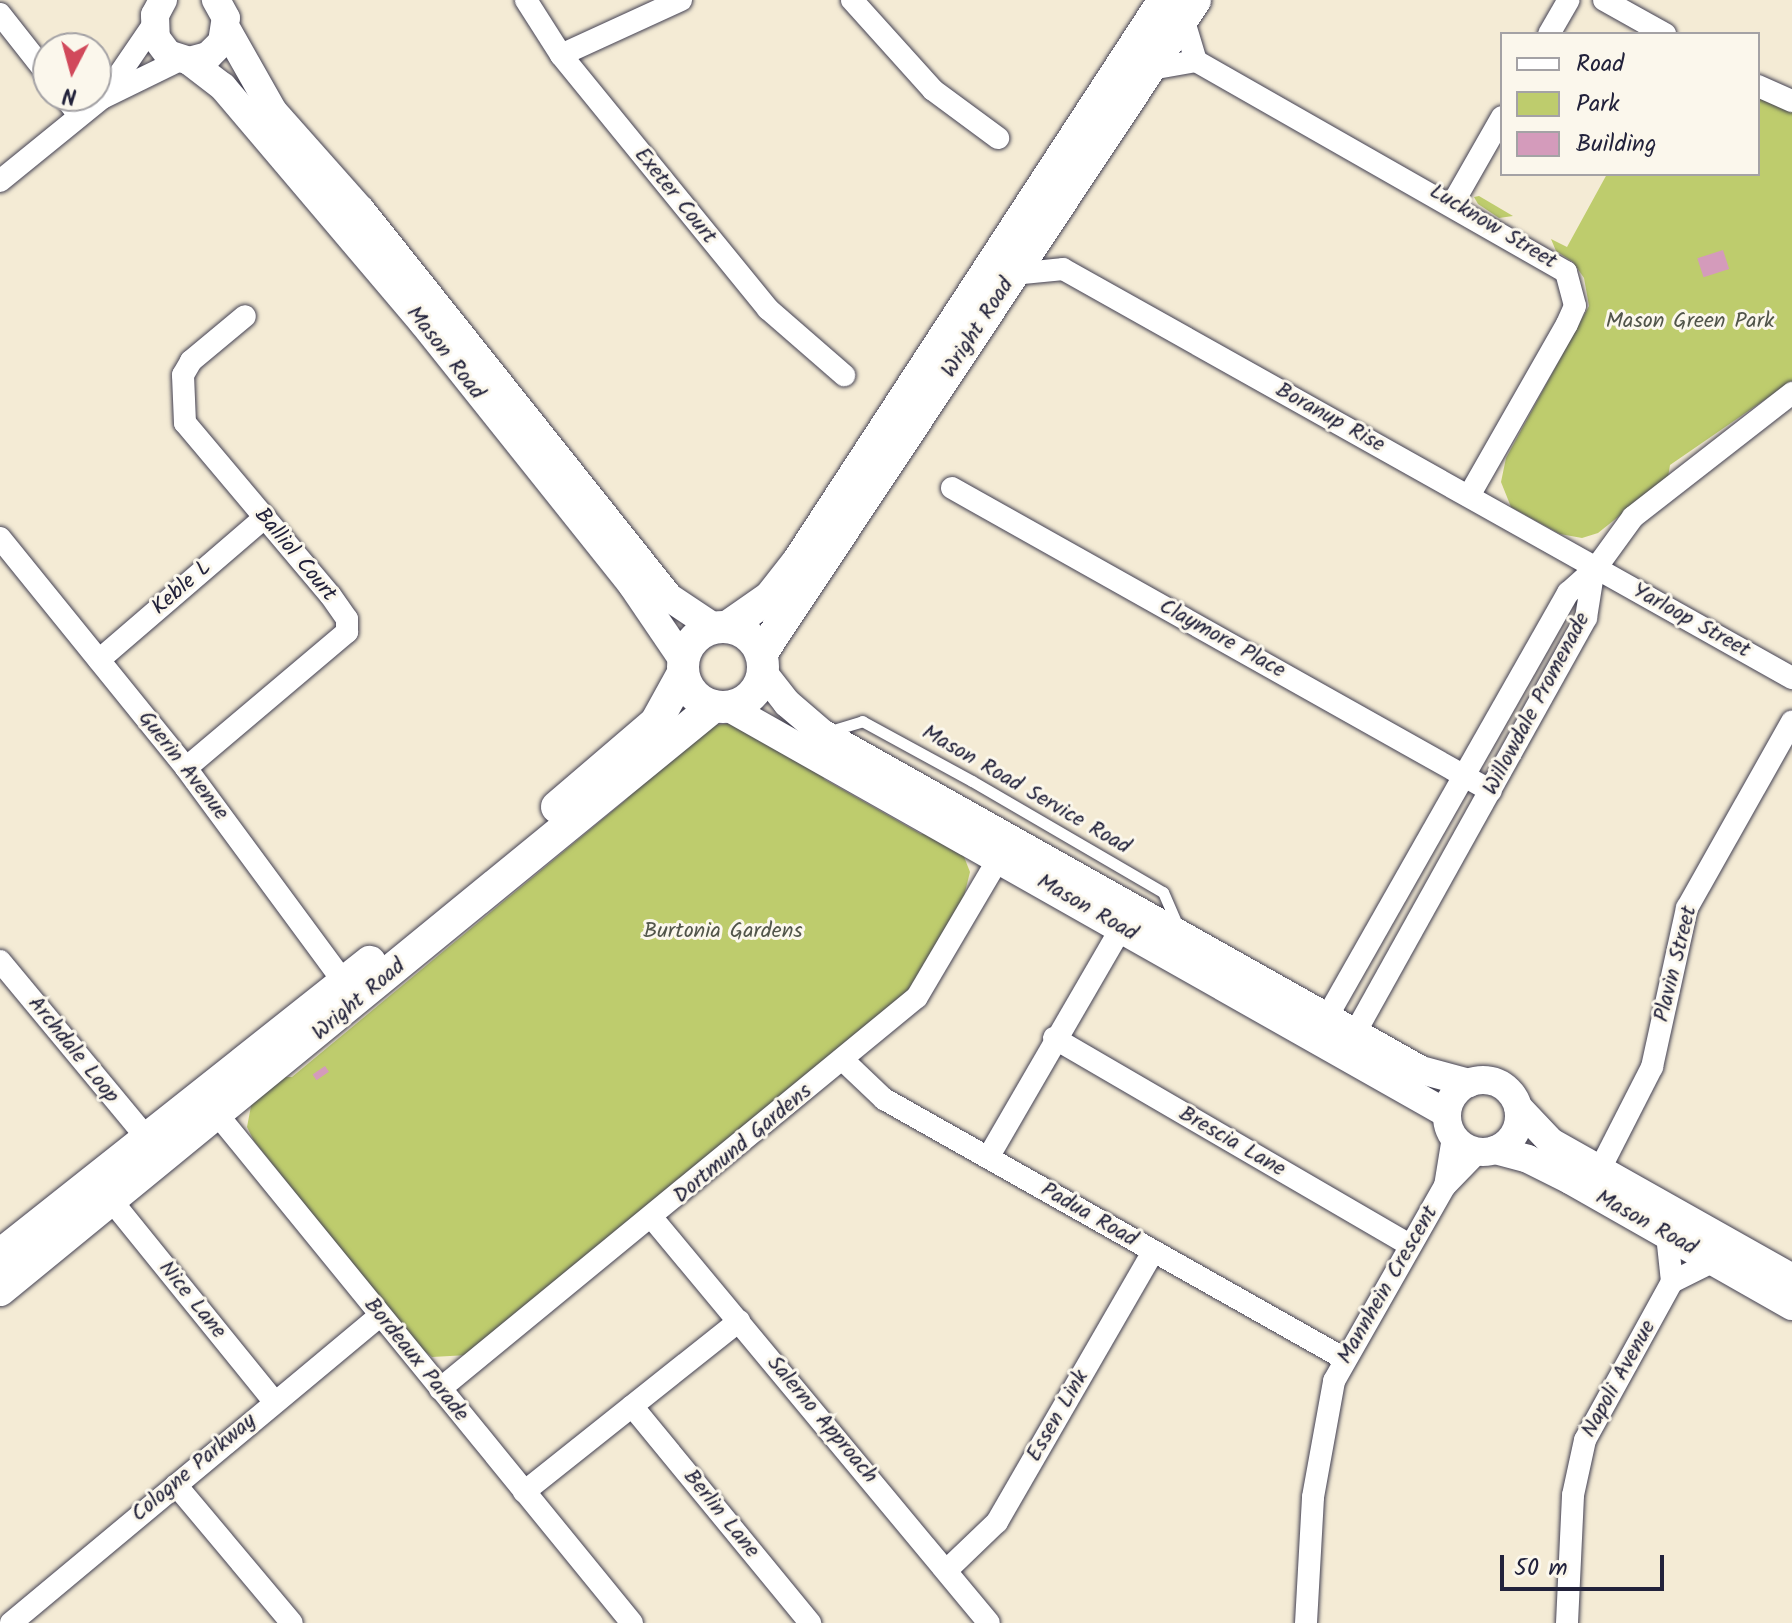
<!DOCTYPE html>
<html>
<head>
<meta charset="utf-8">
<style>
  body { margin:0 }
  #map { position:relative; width:1792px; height:1623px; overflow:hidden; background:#f4ebd5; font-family:Kalam,sans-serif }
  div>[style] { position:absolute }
  .green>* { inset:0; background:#becc6d }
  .building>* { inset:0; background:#d49bbb; transform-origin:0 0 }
  .roads { filter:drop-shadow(0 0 2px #424052) drop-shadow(0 0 2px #424052) }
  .service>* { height:11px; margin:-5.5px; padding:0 5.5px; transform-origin:5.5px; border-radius:5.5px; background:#fff }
  .minor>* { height:22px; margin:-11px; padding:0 11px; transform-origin:11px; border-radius:11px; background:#fff }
  .tertiary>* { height:28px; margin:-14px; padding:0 14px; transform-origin:14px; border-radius:14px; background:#fff }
  .tertiary>.ring { margin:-14px; padding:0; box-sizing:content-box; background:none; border:28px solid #fff; border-radius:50% }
  .secondary>* { height:32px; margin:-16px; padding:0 16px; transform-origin:16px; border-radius:16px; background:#fff }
  .secondary>.ring { margin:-16px; padding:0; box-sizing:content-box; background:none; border:32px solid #fff; border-radius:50% }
  span { translate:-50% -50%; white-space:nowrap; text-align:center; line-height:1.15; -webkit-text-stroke:6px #fbf7ec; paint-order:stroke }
  .street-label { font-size:22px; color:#22223b }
  .park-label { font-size:22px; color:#51554a }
  .legend { position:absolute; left:1500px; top:32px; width:260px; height:144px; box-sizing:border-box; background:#fbf7ec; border:2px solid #a4a2a5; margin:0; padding:10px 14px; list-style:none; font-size:24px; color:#22223b }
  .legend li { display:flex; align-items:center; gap:16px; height:40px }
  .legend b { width:40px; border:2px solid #a4a2a5 }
  .north { position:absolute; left:32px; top:32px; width:80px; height:80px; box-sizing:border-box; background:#fbf7ec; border:2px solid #a4a2a5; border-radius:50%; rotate:186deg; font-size:22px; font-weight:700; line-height:32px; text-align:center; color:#22223b }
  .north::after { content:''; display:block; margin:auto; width:28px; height:36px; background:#d1495b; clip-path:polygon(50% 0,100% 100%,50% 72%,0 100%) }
  .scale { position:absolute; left:1500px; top:1555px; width:164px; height:36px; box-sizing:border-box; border:4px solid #22223b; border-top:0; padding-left:10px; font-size:24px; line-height:28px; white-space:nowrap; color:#22223b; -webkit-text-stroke:6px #fbf7ec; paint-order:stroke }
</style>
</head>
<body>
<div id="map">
  <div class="green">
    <i style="clip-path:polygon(1758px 98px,1792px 111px,1792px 381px,1670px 465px,1668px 477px,1598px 533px,1582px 538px,1560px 534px,1511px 507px,1501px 482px,1506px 458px,1589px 306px,1584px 278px,1573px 262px,1556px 251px,1551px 239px,1567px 247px,1607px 174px,1758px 174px)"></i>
    <i style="clip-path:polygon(1479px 196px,1513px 216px,1499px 218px,1478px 204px,1474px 197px)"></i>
    <i style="clip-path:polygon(734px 723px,821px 768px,824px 779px,921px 834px,933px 832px,961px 849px,970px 872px,963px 900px,912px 988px,468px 1355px,432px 1357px,418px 1346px,254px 1141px,247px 1127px,252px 1101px,278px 1077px,292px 1077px,627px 799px,631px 785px,714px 725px)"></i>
  </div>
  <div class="building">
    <i style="left:1723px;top:250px;width:20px;height:27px;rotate:72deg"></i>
    <i style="left:325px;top:1066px;width:7px;height:15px;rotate:56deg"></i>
  </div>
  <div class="roads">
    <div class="service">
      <i style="left:827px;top:732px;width:37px;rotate:-17deg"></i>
      <i style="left:862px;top:721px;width:125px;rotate:28.6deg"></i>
      <i style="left:972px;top:781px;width:221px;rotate:30.2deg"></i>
      <i style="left:1163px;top:892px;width:40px;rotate:66.6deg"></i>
    </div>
    <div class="minor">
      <i style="left:526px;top:0;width:65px;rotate:57.5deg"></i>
      <i style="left:561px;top:55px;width:328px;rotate:50.8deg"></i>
      <i style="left:768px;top:309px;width:101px;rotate:41deg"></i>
      <i style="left:852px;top:0;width:121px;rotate:48deg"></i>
      <i style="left:933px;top:90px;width:81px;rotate:36.4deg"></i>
      <i style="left:1604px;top:0;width:70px;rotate:29.1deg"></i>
      <i style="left:0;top:14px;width:78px;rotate:51.8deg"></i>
      <i style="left:1183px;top:18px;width:45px;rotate:73.2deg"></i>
      <i style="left:1549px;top:34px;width:39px;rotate:-60deg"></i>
      <i style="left:561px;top:55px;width:132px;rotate:-24.6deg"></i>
      <i style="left:1151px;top:69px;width:46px;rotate:-10.1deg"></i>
      <i style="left:1196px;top:61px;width:426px;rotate:29.7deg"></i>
      <i style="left:1566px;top:272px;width:35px;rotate:75deg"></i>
      <i style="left:1575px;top:306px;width:20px;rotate:114deg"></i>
      <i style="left:1567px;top:324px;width:198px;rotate:119.7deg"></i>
      <i style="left:1758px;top:86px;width:37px;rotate:24deg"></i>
      <i style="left:108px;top:91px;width:80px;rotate:-55.7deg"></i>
      <i style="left:64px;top:96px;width:24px;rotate:52deg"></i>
      <i style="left:0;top:181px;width:132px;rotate:-39.1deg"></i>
      <i style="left:102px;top:98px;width:87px;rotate:-26deg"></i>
      <i style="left:1453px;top:203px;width:99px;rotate:-60.3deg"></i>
      <i style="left:1013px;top:274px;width:50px;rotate:-5.7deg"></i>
      <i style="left:1063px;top:269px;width:611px;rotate:29.29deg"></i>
      <i style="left:1596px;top:568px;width:63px;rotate:-54deg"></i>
      <i style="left:1633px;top:517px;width:202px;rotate:-37.9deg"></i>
      <i style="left:952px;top:488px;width:618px;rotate:29.34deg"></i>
      <i style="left:0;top:538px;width:296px;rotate:51deg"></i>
      <i style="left:186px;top:768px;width:280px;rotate:53.6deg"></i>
      <i style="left:99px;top:660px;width:219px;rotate:-40.7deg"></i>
      <i style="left:186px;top:768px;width:211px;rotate:-40.2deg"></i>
      <i style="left:347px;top:632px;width:13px;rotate:-90deg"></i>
      <i style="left:347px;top:619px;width:29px;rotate:-125deg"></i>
      <i style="left:330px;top:595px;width:225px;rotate:-130.1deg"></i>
      <i style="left:185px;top:423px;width:48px;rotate:-92.4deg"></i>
      <i style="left:183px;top:375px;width:16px;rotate:-60deg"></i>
      <i style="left:191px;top:361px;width:70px;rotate:-39.8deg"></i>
      <i style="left:0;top:961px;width:229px;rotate:50.3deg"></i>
      <i style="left:1327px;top:1017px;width:488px;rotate:-60.4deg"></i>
      <i style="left:1568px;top:593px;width:38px;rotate:-42deg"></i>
      <i style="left:1596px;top:568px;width:225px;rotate:29.3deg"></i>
      <i style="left:1355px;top:1033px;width:475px;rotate:-60.9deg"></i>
      <i style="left:1586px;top:618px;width:45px;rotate:-81deg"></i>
      <i style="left:1054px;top:1038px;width:412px;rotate:30.2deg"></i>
      <i style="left:843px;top:1060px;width:57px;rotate:43.6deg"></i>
      <i style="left:884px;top:1099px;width:527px;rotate:29.43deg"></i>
      <i style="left:208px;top:1103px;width:671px;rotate:50.81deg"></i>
      <i style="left:989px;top:1156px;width:263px;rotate:-59.9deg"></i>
      <i style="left:1599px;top:1171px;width:117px;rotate:-63deg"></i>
      <i style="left:1652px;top:1067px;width:163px;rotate:-77.6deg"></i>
      <i style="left:1687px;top:908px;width:214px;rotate:-60.6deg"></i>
      <i style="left:1445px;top:1186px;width:50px;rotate:-80.7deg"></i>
      <i style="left:111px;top:1200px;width:257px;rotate:51deg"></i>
      <i style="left:653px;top:1219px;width:525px;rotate:50.25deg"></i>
      <i style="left:1667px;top:1235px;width:47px;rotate:83.9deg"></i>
      <i style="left:440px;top:1389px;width:617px;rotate:-39.41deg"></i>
      <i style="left:917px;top:997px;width:161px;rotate:-59.5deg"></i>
      <i style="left:632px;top:1406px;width:281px;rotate:50.6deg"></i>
      <i style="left:176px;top:1485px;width:180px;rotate:50deg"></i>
      <i style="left:524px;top:1492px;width:275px;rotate:-38.5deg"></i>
      <i style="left:948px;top:1569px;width:68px;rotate:-43.8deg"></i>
      <i style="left:997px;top:1522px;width:312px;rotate:-60deg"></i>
      <i style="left:11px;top:1623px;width:480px;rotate:-39.8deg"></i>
      <i style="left:1306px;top:1623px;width:126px;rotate:-86.8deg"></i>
      <i style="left:1313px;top:1497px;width:118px;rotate:-79.7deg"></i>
      <i style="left:1334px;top:1381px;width:224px;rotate:-60.4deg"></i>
      <i style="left:1445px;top:1186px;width:47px;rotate:-45.9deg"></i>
      <i style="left:1567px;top:1623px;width:128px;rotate:-87.3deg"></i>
      <i style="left:1573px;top:1495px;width:56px;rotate:-77.7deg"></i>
      <i style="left:1585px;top:1440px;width:180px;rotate:-61.2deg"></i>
      <i style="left:1672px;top:1282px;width:47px;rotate:-26.6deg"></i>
    </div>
    <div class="tertiary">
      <i style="left:163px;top:0;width:17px;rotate:118deg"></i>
      <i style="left:155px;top:15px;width:23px;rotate:88deg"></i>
      <i style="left:156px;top:38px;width:20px;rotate:53deg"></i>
      <i style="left:168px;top:54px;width:22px;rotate:18deg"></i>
      <i style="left:189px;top:61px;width:20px;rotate:-15deg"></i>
      <i style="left:208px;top:56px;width:20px;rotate:-45deg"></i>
      <i style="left:222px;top:42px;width:24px;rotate:-81deg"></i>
      <i style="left:226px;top:18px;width:21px;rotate:-119deg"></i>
      <i style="left:226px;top:28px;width:95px;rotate:60.5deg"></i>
      <i style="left:273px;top:111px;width:132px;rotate:48.4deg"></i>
      <i style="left:361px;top:210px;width:496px;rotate:51.5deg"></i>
      <i style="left:670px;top:598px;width:54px;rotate:33.7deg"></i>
      <i style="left:189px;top:61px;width:43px;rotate:37.4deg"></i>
      <i style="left:223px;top:87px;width:309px;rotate:49.7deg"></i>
      <i style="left:423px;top:323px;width:335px;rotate:51.4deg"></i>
      <i style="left:632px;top:585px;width:91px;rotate:55.8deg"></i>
      <i style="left:762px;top:671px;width:41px;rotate:52deg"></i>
      <i style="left:787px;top:703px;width:46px;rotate:40.6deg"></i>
      <i style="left:822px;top:733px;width:687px;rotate:29.36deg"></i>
      <i style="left:1421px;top:1070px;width:50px;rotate:15.2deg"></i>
      <i style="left:726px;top:706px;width:827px;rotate:29.48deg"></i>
      <i class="ring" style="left:1447px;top:1080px;width:44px;height:44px"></i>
      <i style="left:1518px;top:1107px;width:48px;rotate:46.7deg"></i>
      <i style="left:1551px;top:1142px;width:277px;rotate:29.4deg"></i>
      <i style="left:1495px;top:1150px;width:34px;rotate:15deg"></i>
      <i style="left:1528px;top:1159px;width:47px;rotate:26.6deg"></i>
      <i style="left:1570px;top:1180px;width:255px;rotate:29.6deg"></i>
    </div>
    <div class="secondary">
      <i style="left:727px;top:627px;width:52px;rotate:-34.9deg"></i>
      <i style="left:770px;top:597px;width:47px;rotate:-51.9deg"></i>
      <i style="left:799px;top:560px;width:668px;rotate:-56.9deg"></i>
      <i class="ring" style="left:683px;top:627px;width:48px;height:48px"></i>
      <i style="left:761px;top:654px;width:785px;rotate:-56.43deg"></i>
      <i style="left:557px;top:807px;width:130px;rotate:-40.6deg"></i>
      <i style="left:656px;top:722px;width:56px;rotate:-61.1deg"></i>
      <i style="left:0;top:1255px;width:472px;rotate:-38.4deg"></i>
      <i style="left:0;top:1290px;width:922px;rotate:-39.28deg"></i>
    </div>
  </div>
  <div class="street-label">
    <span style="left:675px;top:196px;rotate:51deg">Exeter Court</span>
    <span style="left:1493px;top:227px;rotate:31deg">Lucknow Street</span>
    <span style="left:978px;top:328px;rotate:-57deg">Wright Road</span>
    <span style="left:445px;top:353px;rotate:52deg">Mason Road</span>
    <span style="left:1330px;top:418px;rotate:29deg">Boranup Rise</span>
    <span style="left:295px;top:555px;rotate:50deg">Balliol Court</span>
    <span style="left:182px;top:588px;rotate:-41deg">Keble L</span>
    <span style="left:1691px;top:621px;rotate:29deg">Yarloop Street</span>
    <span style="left:1222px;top:639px;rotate:29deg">Claymore Place</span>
    <span style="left:1537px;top:704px;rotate:-62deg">Willowdale Promenade</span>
    <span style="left:183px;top:766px;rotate:52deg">Guerin Avenue</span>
    <span style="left:1026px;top:790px;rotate:30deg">Mason Road Service Road</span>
    <span style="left:1087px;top:908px;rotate:30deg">Mason Road</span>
    <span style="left:1676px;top:964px;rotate:-76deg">Plavin Street</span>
    <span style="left:359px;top:1000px;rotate:-40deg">Wright Road</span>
    <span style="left:73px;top:1050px;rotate:51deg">Archdale Loop</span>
    <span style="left:1232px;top:1142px;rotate:30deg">Brescia Lane</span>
    <span style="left:743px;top:1144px;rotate:-40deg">Dortmund Gardens</span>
    <span style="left:1089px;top:1215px;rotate:30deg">Padua Road</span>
    <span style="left:1646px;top:1223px;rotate:29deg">Mason Road</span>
    <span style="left:1388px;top:1285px;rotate:-60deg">Mannhein Crescent</span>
    <span style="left:192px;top:1300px;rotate:51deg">Nice Lane</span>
    <span style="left:416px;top:1360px;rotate:51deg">Bordeaux Parade</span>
    <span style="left:1619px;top:1379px;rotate:-61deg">Napoli Avenue</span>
    <span style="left:1058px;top:1416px;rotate:-60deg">Essen Link</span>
    <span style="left:822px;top:1420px;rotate:50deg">Salerno Approach</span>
    <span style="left:194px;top:1468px;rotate:-40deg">Cologne Parkway</span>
    <span style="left:721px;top:1514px;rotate:51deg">Berlin Lane</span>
  </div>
  <div class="park-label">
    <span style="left:1690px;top:322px">Mason Green Park</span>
    <span style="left:723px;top:932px">Burtonia Gardens</span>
  </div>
  <ul class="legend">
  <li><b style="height:10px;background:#fff"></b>Road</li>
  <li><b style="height:22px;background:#becc6d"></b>Park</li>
  <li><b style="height:22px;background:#d49bbb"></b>Building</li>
  </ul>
  <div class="north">N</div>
  <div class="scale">50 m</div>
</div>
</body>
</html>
